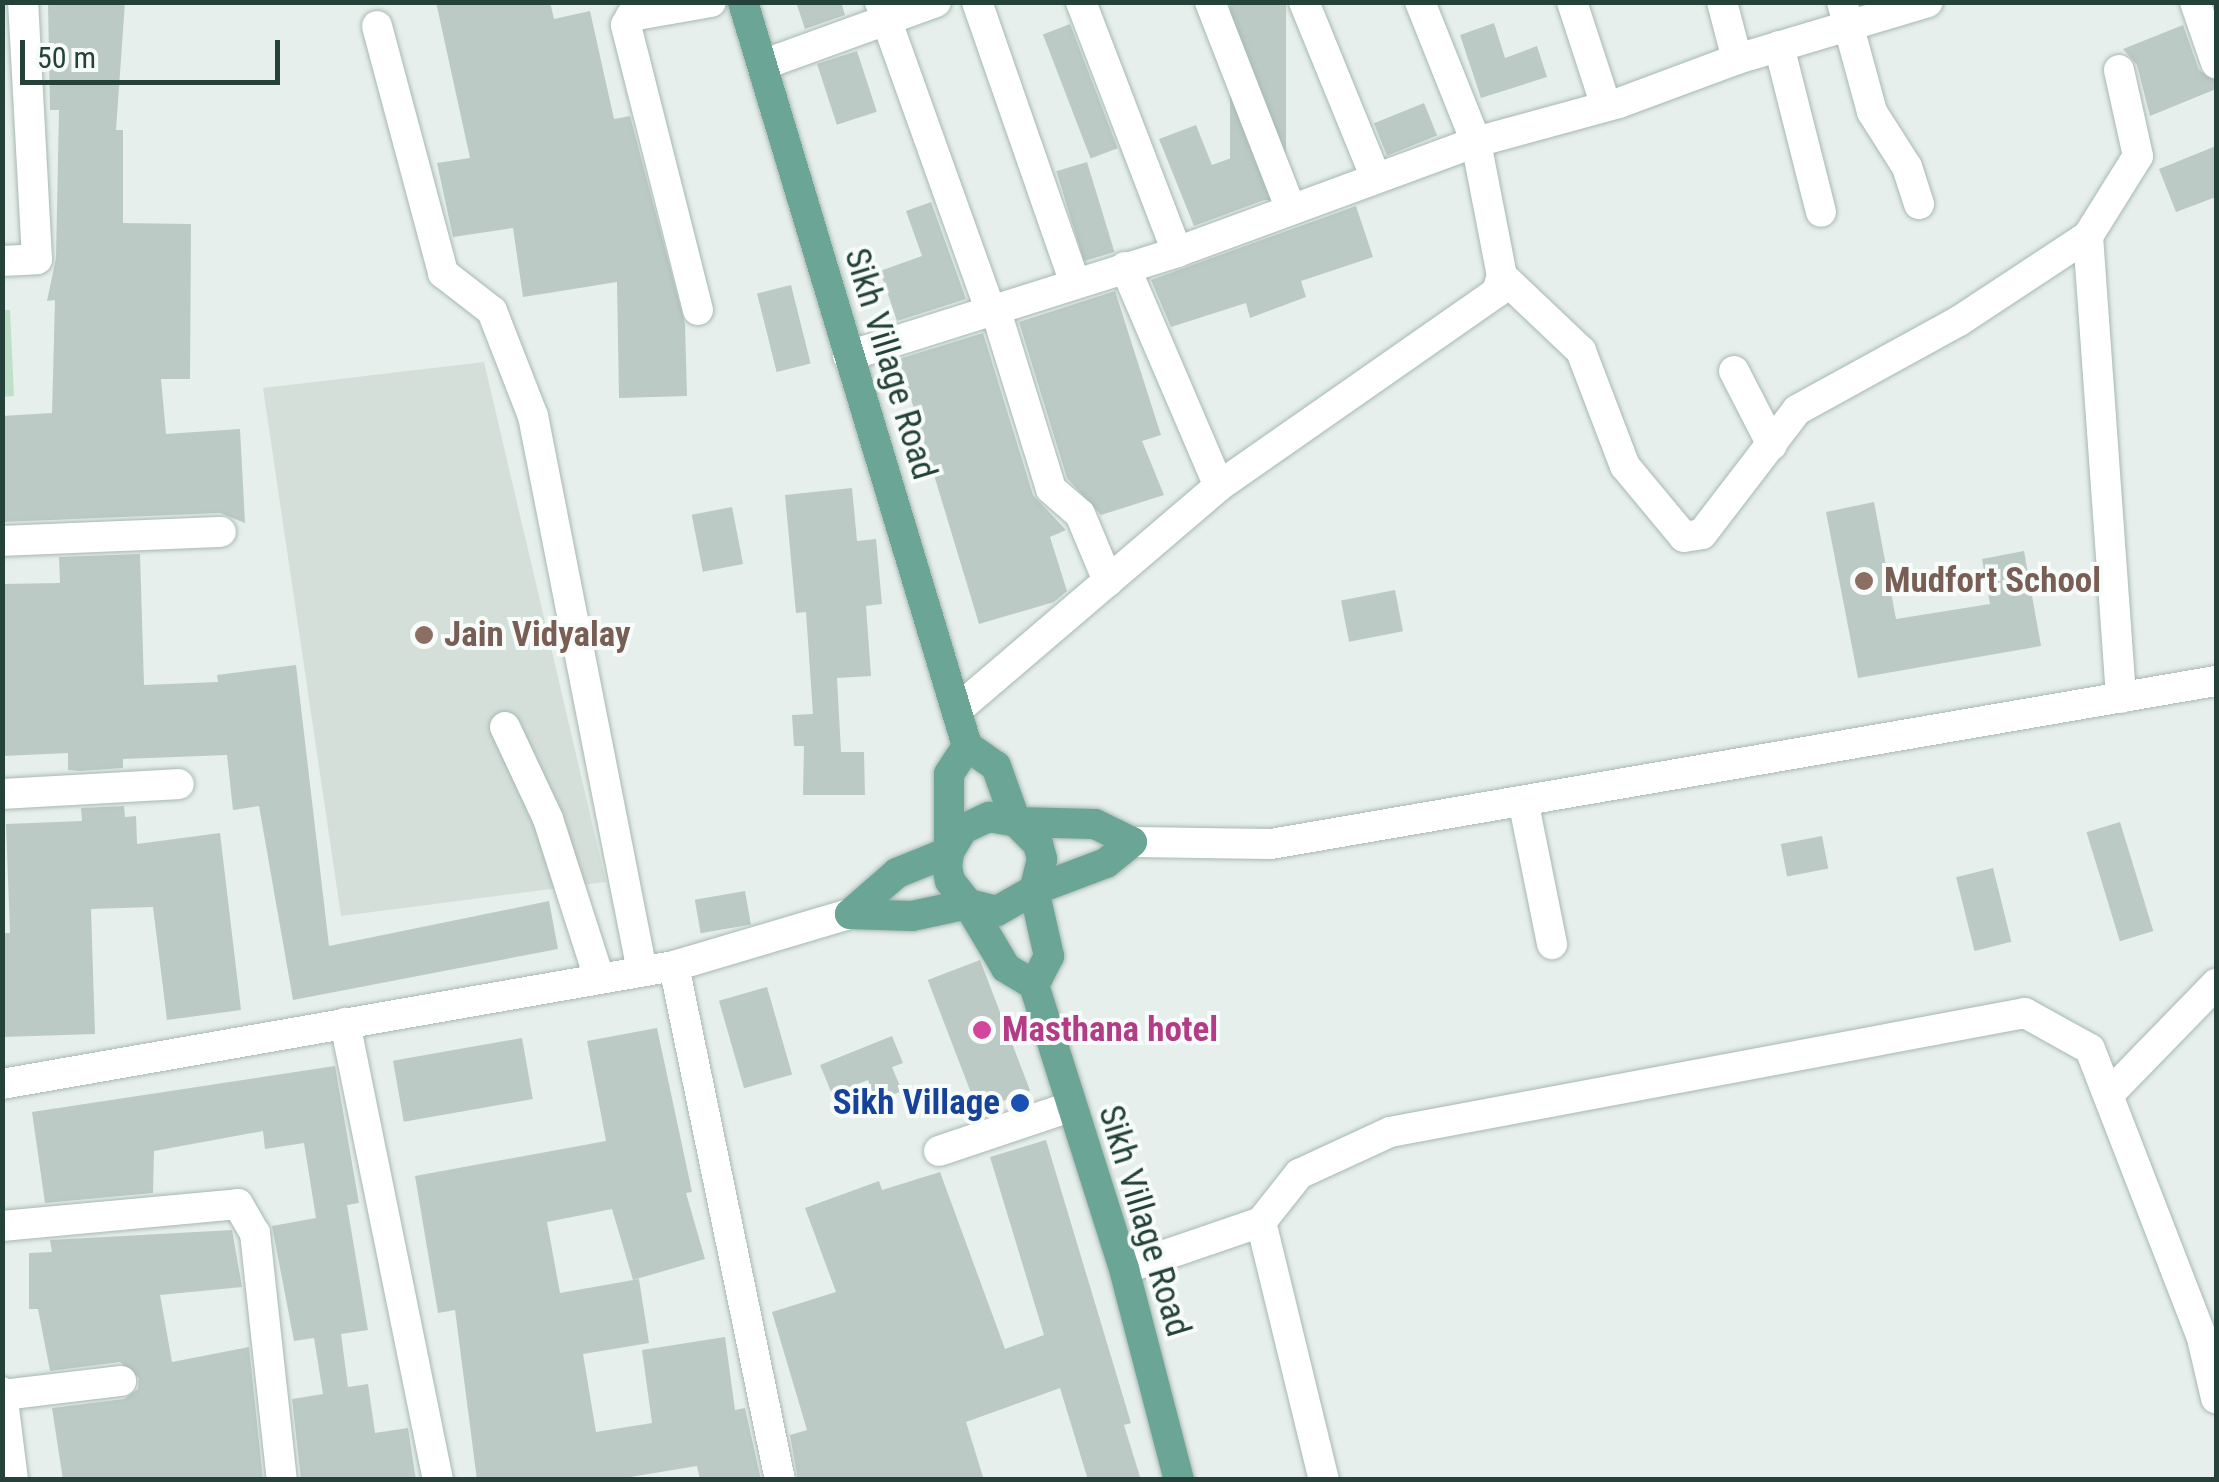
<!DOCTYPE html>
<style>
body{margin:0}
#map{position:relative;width:2219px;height:1482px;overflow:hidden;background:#e6efeb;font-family:"Roboto Condensed",sans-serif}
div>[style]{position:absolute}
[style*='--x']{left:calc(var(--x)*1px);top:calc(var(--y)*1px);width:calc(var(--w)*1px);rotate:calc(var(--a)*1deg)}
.built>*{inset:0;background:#d4dfda}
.green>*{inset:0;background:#bfe0c8}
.building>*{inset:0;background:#bbcac4;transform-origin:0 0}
.roads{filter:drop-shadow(0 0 2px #a8b8b2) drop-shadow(0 0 2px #a8b8b2)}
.minor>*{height:30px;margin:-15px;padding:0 15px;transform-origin:15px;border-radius:15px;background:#fff}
.major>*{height:30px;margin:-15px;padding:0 15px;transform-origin:15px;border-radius:15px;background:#6aa596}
.dots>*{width:28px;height:28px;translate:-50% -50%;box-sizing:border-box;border:5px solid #f7fbf9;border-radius:50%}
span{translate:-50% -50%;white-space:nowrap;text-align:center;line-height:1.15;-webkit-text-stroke:8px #f7fbf9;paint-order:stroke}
.street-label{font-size:35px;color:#24423a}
.education-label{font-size:35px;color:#785e54;font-weight:700}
.left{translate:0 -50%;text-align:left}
.hotel-label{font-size:35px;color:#b23c85;font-weight:700}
.transit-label{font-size:35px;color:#164399;font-weight:700}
.right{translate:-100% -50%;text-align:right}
.frame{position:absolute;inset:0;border:5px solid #24423a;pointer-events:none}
.scale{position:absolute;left:20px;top:40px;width:260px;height:45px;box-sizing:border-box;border:5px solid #24423a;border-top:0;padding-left:12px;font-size:30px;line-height:35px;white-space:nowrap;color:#24423a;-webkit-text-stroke:8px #f7fbf9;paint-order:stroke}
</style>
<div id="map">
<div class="built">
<i style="clip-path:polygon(484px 362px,606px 882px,341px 916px,263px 388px)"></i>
</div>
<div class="green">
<i style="clip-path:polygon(3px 310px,10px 310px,14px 396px,3px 397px)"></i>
</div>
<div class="building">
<i style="clip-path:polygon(48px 2px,125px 2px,116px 130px,123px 130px,123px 223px,191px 224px,190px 379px,161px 379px,166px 434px,240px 429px,245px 523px,220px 513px,2px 522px,2px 416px,52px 413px,55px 300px,47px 301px,56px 258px,59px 110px,50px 110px)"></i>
<i style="clip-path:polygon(436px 2px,550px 2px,554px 19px,590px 11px,614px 119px,630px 116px,685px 324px,687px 396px,619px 398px,617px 282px,523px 297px,513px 228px,453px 237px,437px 163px,470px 158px)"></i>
<i style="clip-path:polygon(796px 2px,841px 2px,845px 15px,805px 29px)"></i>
<i style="left:1230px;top:2px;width:56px;height:198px"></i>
<i style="clip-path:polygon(1494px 23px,1505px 58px,1537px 46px,1547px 77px,1481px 98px,1460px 35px)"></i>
<i style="left:1070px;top:24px;width:133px;height:29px;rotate:69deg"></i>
<i style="clip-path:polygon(2183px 25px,2199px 70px,2216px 81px,2216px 89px,2150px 116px,2137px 65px,2123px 49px)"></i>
<i style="left:857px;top:51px;width:64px;height:42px;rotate:72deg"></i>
<i style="left:1424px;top:103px;width:35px;height:54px;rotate:68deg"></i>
<i style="clip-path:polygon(1196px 125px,1212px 165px,1248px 152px,1267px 199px,1194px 226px,1159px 139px)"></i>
<i style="clip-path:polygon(2216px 146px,2216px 197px,2176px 212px,2159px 169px)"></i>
<i style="left:1087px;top:162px;width:94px;height:32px;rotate:73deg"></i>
<i style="clip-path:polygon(931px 202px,966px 299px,897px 321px,880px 271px,922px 256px,906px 211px)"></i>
<i style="clip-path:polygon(1356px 206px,1373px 257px,1301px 281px,1306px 297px,1250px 318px,1246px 303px,1171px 327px,1151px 280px)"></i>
<i style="left:791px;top:285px;width:81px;height:35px;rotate:76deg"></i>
<i style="clip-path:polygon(1115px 291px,1161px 435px,1142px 441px,1164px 495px,1101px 515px,1067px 478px,1019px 322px)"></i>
<i style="clip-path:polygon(983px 333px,1033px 495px,1066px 530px,1050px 537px,1067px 591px,1054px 602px,979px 624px,899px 359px)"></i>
<i style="clip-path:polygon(852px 488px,857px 541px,876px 539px,882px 604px,866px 606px,871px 676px,837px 678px,841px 752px,864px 752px,865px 795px,803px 795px,804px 746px,794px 746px,792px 715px,813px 714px,806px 612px,796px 613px,785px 495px)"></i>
<i style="clip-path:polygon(1874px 502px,1896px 619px,1990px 604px,1982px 559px,2024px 551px,2041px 646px,1858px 678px,1826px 512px)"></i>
<i style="left:732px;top:507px;width:58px;height:41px;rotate:79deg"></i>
<i style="clip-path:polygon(140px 554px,144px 685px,218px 682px,217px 675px,296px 665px,329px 946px,549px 901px,558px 949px,293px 1000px,259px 806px,233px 810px,227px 755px,123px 759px,123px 768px,80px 771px,68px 770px,68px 753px,3px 756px,2px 584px,60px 583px,59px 557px)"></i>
<i style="left:1395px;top:590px;width:42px;height:55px;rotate:79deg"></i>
<i style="clip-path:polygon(124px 806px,125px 817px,136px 816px,137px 844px,220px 833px,241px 1010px,167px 1020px,153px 907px,91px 909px,95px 1034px,2px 1037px,2px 933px,10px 933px,6px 824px,82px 821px,81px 808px)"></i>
<i style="left:2120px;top:822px;width:114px;height:35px;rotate:73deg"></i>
<i style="left:1822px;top:836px;width:33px;height:42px;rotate:79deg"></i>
<i style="left:1993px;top:868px;width:76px;height:38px;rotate:76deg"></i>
<i style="left:745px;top:891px;width:34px;height:51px;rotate:80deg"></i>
<i style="left:980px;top:960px;width:140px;height:56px;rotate:69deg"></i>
<i style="left:767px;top:987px;width:91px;height:50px;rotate:74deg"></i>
<i style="clip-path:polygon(657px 1028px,692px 1192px,686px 1193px,705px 1259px,633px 1280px,612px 1209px,547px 1222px,560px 1293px,639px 1279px,649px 1343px,583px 1354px,596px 1432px,652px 1423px,642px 1350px,725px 1337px,735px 1410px,745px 1408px,761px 1480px,700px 1480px,697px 1466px,612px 1480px,477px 1480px,455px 1310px,438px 1313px,415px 1176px,606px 1141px,587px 1041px)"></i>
<i style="clip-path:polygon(892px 1036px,903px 1063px,892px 1067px,902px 1091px,876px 1101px,868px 1080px,832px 1094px,820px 1065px)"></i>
<i style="left:522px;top:1038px;width:62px;height:131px;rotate:80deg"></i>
<i style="clip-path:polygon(335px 1066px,359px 1203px,347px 1205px,368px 1330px,341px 1334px,348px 1387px,368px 1384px,375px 1433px,408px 1428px,416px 1480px,301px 1480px,292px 1399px,323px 1394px,314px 1338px,294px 1341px,272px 1226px,316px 1218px,304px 1143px,265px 1149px,263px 1131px,154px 1151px,153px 1193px,45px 1203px,32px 1112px)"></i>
<i style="clip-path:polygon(1046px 1140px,1131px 1423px,1124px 1425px,1141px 1480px,1088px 1480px,1060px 1388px,966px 1422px,984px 1480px,798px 1480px,790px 1435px,807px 1430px,772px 1312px,836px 1292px,805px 1208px,879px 1181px,882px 1190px,940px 1172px,1005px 1349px,1044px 1335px,990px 1157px)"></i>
<i style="clip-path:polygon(232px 1230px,242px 1287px,160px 1295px,172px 1362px,249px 1347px,263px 1480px,63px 1480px,52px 1408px,124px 1399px,138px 1389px,139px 1378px,120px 1362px,50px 1371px,38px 1309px,29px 1309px,29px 1253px,52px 1252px,50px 1240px)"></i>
</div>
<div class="roads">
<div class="minor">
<i style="--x:880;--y:2;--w:327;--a:70.3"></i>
<i style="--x:977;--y:2;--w:294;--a:70.8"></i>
<i style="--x:1081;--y:2;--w:268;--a:69"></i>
<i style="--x:1210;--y:2;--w:223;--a:68.7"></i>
<i style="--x:1304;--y:2;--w:190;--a:67.8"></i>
<i style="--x:1572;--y:2;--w:106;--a:71.9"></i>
<i style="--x:1722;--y:2;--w:59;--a:75.3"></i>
<i style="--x:1842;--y:2;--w:114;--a:74.7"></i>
<i style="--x:1872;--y:112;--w:65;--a:57.5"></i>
<i style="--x:1907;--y:167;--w:39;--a:72"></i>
<i style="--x:2195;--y:2;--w:65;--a:71"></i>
<i style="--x:377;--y:26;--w:256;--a:75"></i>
<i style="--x:443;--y:273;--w:62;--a:37.8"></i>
<i style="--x:492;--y:311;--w:113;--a:68.7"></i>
<i style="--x:533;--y:416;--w:566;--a:78.89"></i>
<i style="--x:1779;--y:46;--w:171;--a:75.8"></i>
<i style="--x:762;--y:65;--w:185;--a:-19.9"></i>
<i style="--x:2088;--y:236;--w:463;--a:85.9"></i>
<i style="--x:2;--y:261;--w:35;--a:-3"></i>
<i style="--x:37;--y:259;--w:257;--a:-93.1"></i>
<i style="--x:1125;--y:267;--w:238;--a:66.8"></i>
<i style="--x:1502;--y:276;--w:109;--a:43.5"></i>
<i style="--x:1581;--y:351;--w:123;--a:69.1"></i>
<i style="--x:1625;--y:466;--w:92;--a:50.3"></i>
<i style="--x:1684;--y:537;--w:18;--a:-9"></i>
<i style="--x:1702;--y:534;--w:156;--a:-52.5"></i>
<i style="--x:1797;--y:410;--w:185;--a:-28.8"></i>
<i style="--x:1959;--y:321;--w:154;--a:-33.4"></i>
<i style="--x:2088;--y:236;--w:94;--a:-58"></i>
<i style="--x:2138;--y:156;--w:88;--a:-102.5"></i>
<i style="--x:995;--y:308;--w:189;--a:72.8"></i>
<i style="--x:1051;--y:489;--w:38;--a:41"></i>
<i style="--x:1080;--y:514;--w:73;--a:67.3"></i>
<i style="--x:698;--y:310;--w:294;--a:-104.2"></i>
<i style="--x:626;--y:25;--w:10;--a:-61"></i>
<i style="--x:631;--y:16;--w:81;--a:-9.9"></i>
<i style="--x:848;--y:356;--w:345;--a:-17.5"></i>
<i style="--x:1177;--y:252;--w:319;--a:-20.2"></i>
<i style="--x:1476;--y:142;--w:148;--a:-15.3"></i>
<i style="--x:1619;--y:103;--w:126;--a:-20.4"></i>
<i style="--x:1737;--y:59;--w:199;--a:-16.6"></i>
<i style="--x:1734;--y:371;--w:83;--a:62.8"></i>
<i style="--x:2;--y:541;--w:219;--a:-2.4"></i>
<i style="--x:958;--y:709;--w:343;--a:-40.5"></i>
<i style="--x:1219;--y:486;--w:339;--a:-34.9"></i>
<i style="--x:1497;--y:292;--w:17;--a:-73"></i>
<i style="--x:1502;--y:276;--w:136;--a:-101"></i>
<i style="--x:1476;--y:142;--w:151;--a:-111.8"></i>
<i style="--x:505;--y:727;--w:102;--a:64.9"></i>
<i style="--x:548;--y:819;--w:167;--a:72.2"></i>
<i style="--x:2;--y:794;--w:177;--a:-3.2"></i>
<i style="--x:1524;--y:805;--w:142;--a:78.6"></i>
<i style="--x:1132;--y:842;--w:139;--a:0.8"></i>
<i style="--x:1271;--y:844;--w:959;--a:-9.79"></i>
<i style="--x:674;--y:966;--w:525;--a:78.35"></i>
<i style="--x:345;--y:1023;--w:466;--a:78.5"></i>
<i style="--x:2;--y:1084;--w:682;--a:-9.96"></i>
<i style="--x:674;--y:966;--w:184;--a:-16.5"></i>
<i style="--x:2111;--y:1092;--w:151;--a:-45.8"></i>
<i style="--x:939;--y:1151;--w:138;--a:-18.6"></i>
<i style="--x:1261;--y:1222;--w:61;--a:-51.6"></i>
<i style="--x:1299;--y:1174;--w:100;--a:-24.8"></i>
<i style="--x:1390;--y:1132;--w:646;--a:-10.61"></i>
<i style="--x:2025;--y:1013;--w:74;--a:29"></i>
<i style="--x:2090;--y:1049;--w:310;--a:68.8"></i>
<i style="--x:2202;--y:1338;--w:62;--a:76.9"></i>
<i style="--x:2;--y:1226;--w:237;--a:-5.3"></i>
<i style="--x:238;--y:1204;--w:34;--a:60"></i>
<i style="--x:255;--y:1233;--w:248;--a:83.8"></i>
<i style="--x:1124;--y:1269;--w:145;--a:-18.9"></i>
<i style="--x:1261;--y:1222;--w:266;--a:76.3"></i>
<i style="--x:2;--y:1392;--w:89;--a:82.9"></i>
<i style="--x:3;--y:1395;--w:119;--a:-6.8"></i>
</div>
<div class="major">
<i style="--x:743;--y:2;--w:777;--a:73.24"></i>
<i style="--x:967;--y:746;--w:35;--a:35"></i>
<i style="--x:996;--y:766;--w:59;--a:70.3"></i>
<i style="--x:1016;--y:822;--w:79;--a:1.5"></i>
<i style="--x:1095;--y:824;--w:41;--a:25.9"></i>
<i style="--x:1132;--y:842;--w:33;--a:141"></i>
<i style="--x:1106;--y:863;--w:77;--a:159.4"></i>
<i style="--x:1034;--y:890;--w:68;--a:77.2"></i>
<i style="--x:1049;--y:956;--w:33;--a:117"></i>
<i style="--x:850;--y:914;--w:62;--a:-41.1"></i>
<i style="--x:897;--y:873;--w:56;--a:-22"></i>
<i style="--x:949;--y:852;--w:27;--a:-59"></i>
<i style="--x:963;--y:829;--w:29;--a:-25"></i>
<i style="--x:989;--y:817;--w:27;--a:10"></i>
<i style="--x:1016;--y:822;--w:31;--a:45"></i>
<i style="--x:1038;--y:844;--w:16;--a:75"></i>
<i style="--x:1042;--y:859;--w:32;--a:104"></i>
<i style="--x:1034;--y:890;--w:43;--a:150.4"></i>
<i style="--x:997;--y:911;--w:30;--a:-166"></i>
<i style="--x:968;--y:904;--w:29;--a:-128"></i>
<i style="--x:950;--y:881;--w:14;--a:-102"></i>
<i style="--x:947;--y:867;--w:15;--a:-82"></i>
<i style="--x:949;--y:852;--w:78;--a:-90"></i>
<i style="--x:949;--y:774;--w:33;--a:-57"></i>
<i style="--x:850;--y:914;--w:62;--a:1.8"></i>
<i style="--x:912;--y:916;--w:57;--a:-12.1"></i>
<i style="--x:968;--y:904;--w:74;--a:59.3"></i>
<i style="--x:1006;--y:968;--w:33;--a:31"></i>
<i style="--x:1034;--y:985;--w:298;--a:72.4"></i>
<i style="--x:1124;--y:1269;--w:218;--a:75.4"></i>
</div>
</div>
<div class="dots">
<i style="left:1864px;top:581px;background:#8d6e63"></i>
<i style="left:424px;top:635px;background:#8d6e63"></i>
<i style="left:982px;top:1030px;background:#d1479c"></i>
<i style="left:1020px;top:1103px;background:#1a4fb4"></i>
</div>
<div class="street-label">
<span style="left:890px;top:364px;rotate:73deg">Sikh Village Road</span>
<span style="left:1144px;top:1221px;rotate:73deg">Sikh Village Road</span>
</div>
<div class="education-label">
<span class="left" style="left:1884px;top:581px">Mudfort School</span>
<span class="left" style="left:444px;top:635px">Jain Vidyalay</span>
</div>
<div class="hotel-label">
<span class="left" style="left:1002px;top:1030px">Masthana hotel</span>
</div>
<div class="transit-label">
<span class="right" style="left:1000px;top:1103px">Sikh Village</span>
</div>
<div class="frame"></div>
<div class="scale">50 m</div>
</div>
